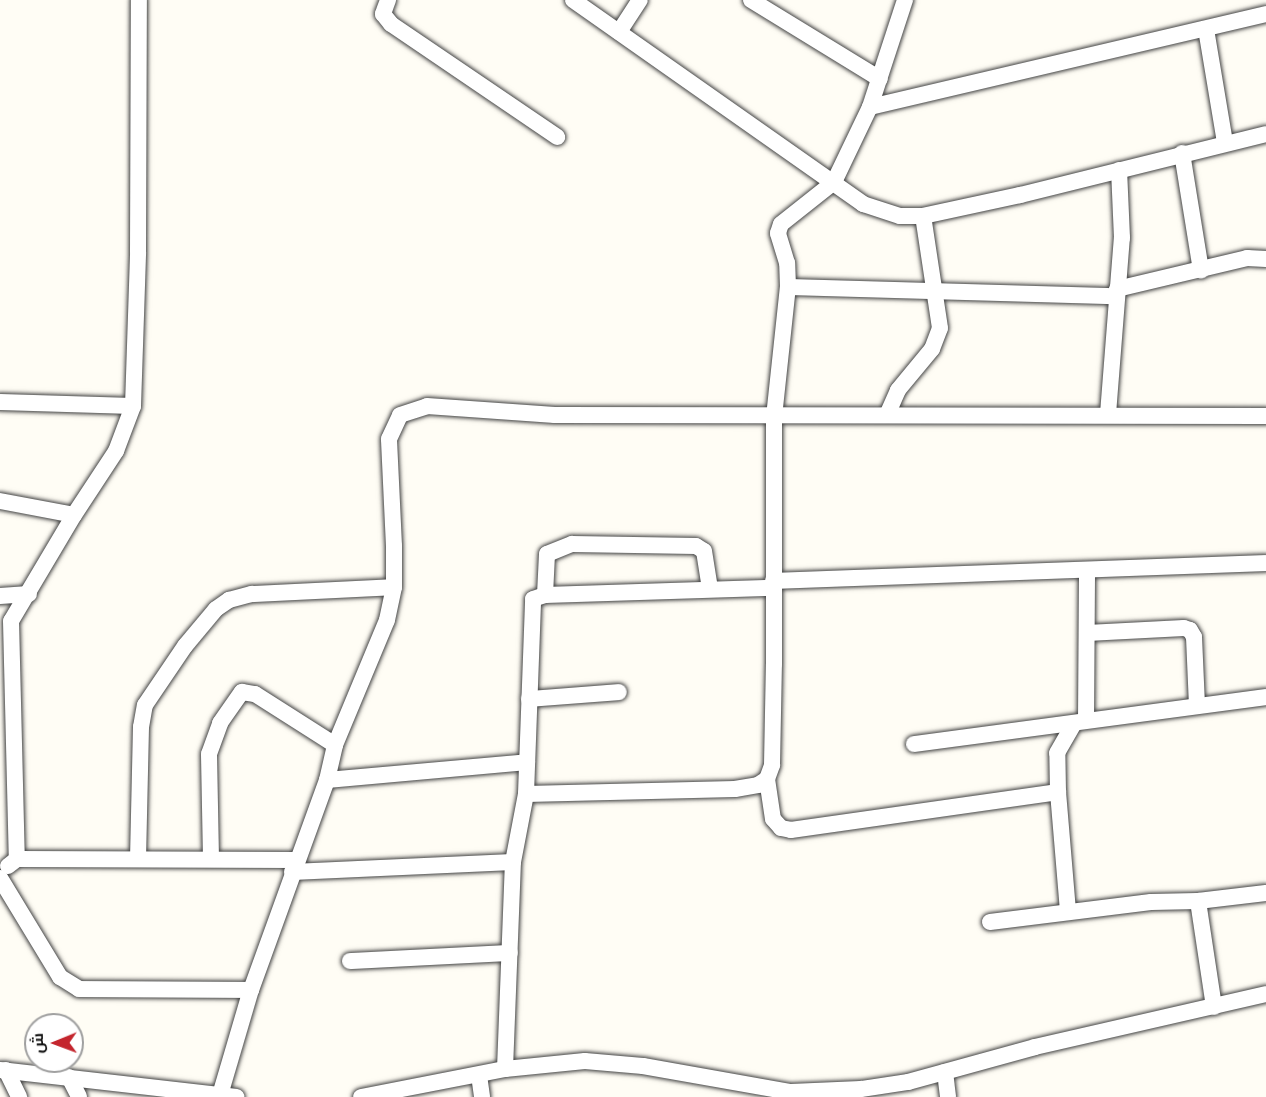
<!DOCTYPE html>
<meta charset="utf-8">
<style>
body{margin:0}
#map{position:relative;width:1266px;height:1097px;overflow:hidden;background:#fffdf5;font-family:"Times New Roman",Cairo,serif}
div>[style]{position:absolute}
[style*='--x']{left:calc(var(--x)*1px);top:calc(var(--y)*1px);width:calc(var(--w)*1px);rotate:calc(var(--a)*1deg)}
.roads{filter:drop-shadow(0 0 2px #444) drop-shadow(0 0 2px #444)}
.minor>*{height:16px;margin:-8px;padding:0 8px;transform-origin:8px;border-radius:8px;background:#fff}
span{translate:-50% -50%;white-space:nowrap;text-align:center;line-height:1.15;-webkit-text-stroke:6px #fff;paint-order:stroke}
.north{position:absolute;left:24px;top:1013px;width:60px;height:60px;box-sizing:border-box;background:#fff;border:2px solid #a0a0a0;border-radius:50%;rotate:269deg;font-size:16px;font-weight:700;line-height:24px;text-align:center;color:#111}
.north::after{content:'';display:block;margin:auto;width:21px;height:27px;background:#c4262e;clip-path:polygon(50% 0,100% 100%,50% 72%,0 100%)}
</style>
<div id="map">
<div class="roads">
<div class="minor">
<i style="--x:388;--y:0;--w:15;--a:110"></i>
<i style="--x:383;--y:14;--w:13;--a:51"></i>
<i style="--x:391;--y:24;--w:201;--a:34.2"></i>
<i style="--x:573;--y:0;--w:355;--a:35.1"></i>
<i style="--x:863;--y:204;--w:39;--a:18"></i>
<i style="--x:900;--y:216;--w:23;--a:0"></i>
<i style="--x:923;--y:216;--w:99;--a:-12.2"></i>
<i style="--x:1020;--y:195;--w:253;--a:-13.9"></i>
<i style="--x:751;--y:0;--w:151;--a:31.5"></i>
<i style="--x:1206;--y:29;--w:115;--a:80.5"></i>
<i style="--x:619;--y:32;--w:38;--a:-57"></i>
<i style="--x:870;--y:107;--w:407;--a:-13.2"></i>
<i style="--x:1182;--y:153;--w:119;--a:80.8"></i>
<i style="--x:788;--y:287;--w:328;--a:1.6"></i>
<i style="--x:1117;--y:289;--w:134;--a:-13.4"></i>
<i style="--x:1247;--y:258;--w:19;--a:3"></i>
<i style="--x:0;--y:402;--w:133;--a:1.7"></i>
<i style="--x:1108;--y:414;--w:177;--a:-85.5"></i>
<i style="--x:1122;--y:238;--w:68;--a:-92.5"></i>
<i style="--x:887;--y:415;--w:27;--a:-66"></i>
<i style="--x:898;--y:390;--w:53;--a:-50.3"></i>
<i style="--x:932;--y:349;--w:22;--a:-69"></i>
<i style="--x:940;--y:328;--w:113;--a:-98.6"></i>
<i style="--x:0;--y:501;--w:75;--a:10.7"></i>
<i style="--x:74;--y:515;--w:123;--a:120.7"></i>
<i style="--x:11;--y:621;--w:238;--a:88.6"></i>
<i style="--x:74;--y:515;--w:77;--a:-56.7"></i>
<i style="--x:116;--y:451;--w:48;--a:-69.3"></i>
<i style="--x:133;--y:406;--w:154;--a:-88.1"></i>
<i style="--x:138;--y:252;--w:252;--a:-89.8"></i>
<i style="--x:773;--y:581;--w:493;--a:-2.1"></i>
<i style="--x:545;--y:595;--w:41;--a:-87.2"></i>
<i style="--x:547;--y:554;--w:27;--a:-22"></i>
<i style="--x:572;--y:544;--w:124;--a:0.9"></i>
<i style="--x:696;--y:546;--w:9;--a:32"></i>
<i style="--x:704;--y:551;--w:36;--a:81"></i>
<i style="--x:0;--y:596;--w:29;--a:-4"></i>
<i style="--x:1087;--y:633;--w:97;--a:-3"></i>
<i style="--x:1184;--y:628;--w:6;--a:18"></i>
<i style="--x:1190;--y:630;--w:8;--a:60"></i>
<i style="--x:1194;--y:637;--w:69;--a:87.5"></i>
<i style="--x:529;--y:699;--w:90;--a:-4.4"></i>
<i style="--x:1086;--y:720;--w:149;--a:-89.6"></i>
<i style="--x:914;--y:744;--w:355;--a:-7.6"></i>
<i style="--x:767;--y:779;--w:40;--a:81.5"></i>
<i style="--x:773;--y:819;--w:12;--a:48"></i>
<i style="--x:781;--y:828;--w:10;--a:11"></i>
<i style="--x:791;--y:830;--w:270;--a:-8.1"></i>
<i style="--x:1058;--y:792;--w:39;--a:-91"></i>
<i style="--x:1057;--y:753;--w:34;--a:-60"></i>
<i style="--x:327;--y:780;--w:201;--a:-5.1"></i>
<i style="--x:1058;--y:792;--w:119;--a:85.2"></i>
<i style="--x:526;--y:794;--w:209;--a:-1.4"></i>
<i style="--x:735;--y:789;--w:23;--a:-10"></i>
<i style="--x:758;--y:785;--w:11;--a:-34"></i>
<i style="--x:767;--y:779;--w:15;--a:-70"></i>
<i style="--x:772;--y:765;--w:101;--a:-88.9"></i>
<i style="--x:774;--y:664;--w:247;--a:-90"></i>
<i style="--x:774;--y:417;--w:131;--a:-83.9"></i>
<i style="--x:788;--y:287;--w:24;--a:-92"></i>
<i style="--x:787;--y:263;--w:31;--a:-107"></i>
<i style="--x:778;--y:233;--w:9;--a:-72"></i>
<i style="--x:781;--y:224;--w:68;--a:-38.4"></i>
<i style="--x:834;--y:182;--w:83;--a:-64.4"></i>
<i style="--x:870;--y:107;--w:113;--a:-71.9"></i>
<i style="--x:138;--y:859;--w:132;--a:-88.7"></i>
<i style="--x:141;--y:727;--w:22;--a:-80"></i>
<i style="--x:145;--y:705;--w:71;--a:-55.9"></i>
<i style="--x:185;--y:646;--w:48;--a:-50"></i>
<i style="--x:216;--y:609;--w:16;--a:-35"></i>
<i style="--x:229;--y:600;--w:24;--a:-15"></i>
<i style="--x:252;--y:594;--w:142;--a:-2.8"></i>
<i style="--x:211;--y:859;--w:105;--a:-91.1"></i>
<i style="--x:209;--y:754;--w:33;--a:-70"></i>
<i style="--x:220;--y:723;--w:38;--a:-55"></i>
<i style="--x:242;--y:692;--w:13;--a:9"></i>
<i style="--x:255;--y:694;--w:95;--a:32.5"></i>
<i style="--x:8;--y:866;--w:11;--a:-38"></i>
<i style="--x:17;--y:859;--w:279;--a:0.2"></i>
<i style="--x:292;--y:872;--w:221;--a:-2.6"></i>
<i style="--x:0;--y:878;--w:116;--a:58.8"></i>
<i style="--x:60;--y:977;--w:22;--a:32"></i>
<i style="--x:79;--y:989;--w:172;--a:0.3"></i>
<i style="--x:1198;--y:901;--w:68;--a:-6.7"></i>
<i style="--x:990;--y:922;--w:162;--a:-7.1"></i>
<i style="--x:1151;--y:902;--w:47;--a:-1.2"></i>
<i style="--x:1198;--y:901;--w:107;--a:81.4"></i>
<i style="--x:350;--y:961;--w:160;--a:-2.9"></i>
<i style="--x:505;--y:1069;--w:207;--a:-87.8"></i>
<i style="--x:513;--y:862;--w:69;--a:-79.2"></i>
<i style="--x:526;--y:794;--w:195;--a:-87.9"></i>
<i style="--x:533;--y:599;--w:13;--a:-18"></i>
<i style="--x:545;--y:595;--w:228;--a:-1.8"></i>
<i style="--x:0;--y:1070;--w:238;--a:6.5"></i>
<i style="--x:6;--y:1070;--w:30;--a:64"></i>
<i style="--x:945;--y:1072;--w:25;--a:83"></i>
<i style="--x:479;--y:1075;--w:22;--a:82"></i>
<i style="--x:69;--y:1077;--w:22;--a:63"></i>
<i style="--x:220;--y:1095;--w:109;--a:-73.6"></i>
<i style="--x:251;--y:990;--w:223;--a:-70.1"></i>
<i style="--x:327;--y:780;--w:36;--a:-77"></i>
<i style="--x:335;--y:745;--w:135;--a:-67.4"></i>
<i style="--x:387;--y:620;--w:34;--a:-78"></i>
<i style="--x:394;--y:587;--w:41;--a:-90"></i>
<i style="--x:394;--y:546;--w:107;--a:-92.7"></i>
<i style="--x:389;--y:439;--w:26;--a:-65"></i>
<i style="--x:400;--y:415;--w:28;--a:-18"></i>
<i style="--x:427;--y:406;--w:128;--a:4"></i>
<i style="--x:555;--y:415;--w:711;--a:0.08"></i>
<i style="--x:361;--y:1097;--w:147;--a:-11"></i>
<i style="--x:505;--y:1069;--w:80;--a:-5.7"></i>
<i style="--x:585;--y:1061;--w:58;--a:4.9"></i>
<i style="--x:643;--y:1066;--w:150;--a:10"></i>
<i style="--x:791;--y:1092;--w:70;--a:-2.5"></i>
<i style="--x:861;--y:1089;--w:48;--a:-8.5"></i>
<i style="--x:908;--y:1082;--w:132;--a:-15.4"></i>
<i style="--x:1035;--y:1047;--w:237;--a:-12.9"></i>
</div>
</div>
<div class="north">ش</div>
</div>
